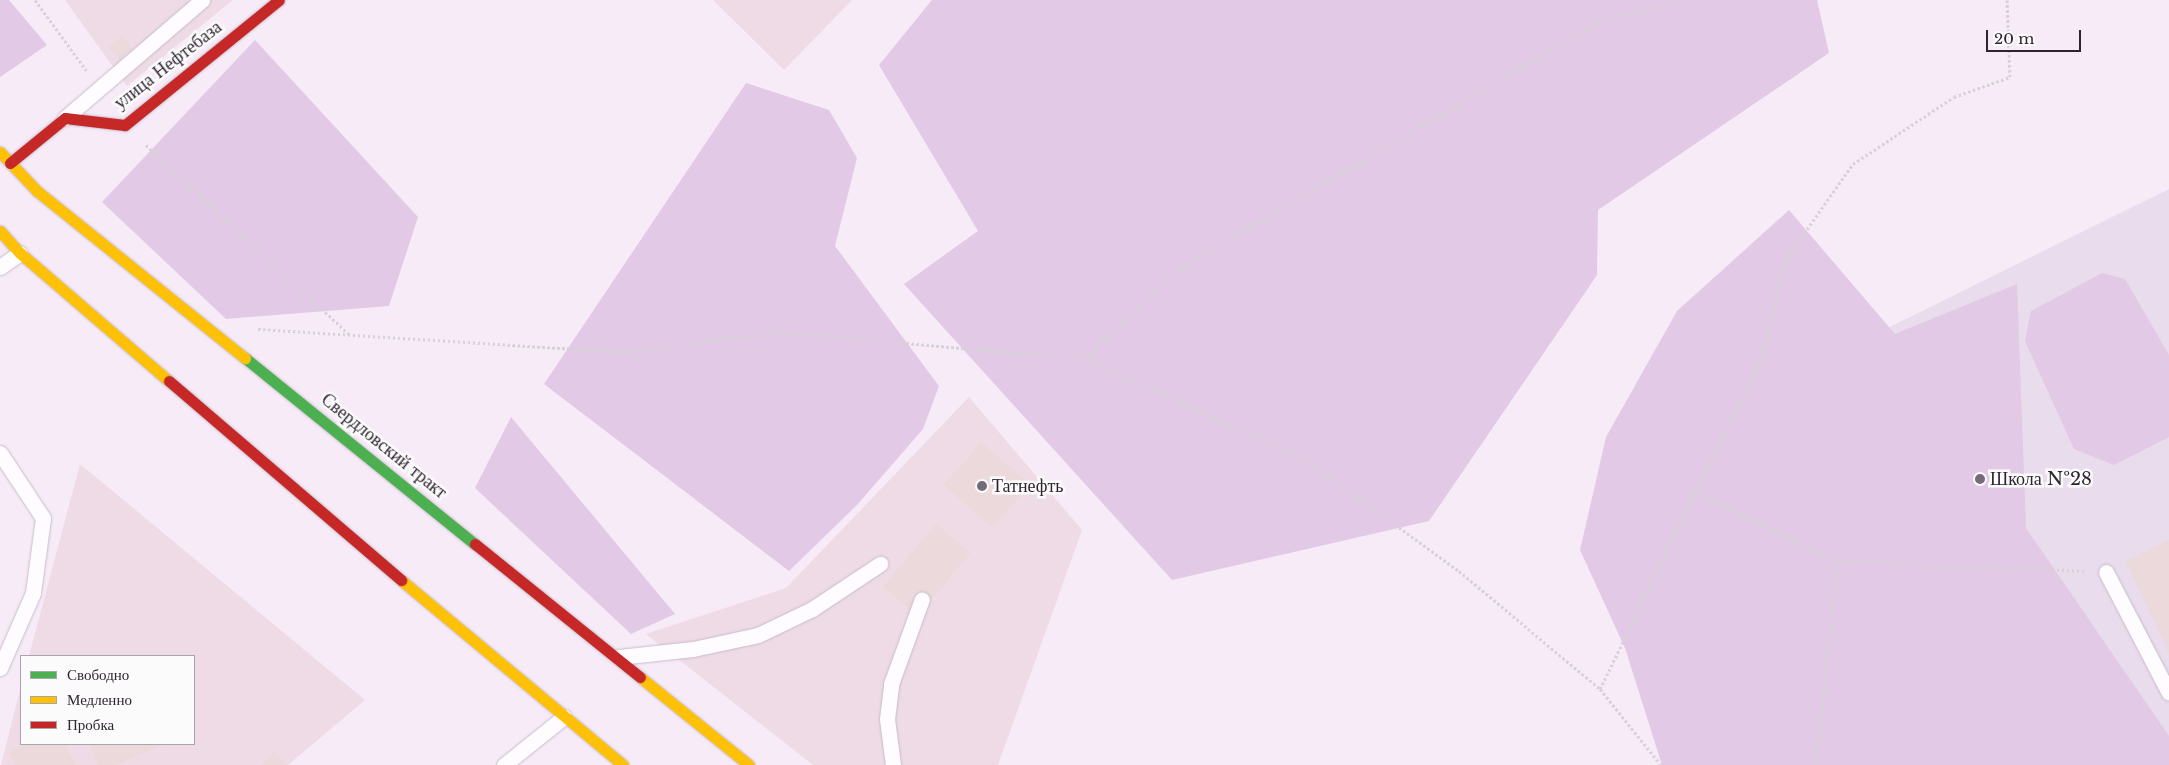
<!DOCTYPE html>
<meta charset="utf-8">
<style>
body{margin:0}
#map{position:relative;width:2169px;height:765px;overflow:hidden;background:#f7ebf8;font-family:"Libre Baskerville",serif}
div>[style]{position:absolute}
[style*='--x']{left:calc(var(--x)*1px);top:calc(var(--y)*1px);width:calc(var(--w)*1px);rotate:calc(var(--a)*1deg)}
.commercial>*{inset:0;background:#eedbe6}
.education>*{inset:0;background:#e9dcec}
.green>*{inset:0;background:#e2c9e5}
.building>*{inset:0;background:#ebd9db;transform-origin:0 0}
.path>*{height:3px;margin-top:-1.5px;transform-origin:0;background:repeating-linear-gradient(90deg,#d6d2d6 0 2.5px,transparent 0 5px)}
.roads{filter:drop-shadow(0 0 1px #c7bdc9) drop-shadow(0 0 1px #c7bdc9)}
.lane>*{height:15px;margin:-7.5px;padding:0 7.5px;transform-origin:7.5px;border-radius:7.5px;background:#fefcfe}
.fast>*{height:11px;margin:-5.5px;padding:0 5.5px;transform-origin:5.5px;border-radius:5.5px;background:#4caf50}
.slow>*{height:11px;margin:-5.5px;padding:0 5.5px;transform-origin:5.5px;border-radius:5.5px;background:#ffc107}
.jam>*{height:11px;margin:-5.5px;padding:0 5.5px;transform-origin:5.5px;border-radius:5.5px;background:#c62828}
.dots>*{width:14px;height:14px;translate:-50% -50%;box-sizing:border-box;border:2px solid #fbfbfb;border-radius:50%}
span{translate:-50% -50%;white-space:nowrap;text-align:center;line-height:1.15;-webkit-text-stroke:5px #fbfbfb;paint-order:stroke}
.street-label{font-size:18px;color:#2f2531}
.poi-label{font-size:18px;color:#2f2531}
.left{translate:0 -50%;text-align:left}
.legend{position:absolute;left:20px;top:655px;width:175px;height:90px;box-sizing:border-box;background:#fbfbfb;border:1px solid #a9a5aa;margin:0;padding:6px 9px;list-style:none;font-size:15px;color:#2f2531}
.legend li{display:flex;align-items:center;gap:10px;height:25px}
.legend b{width:25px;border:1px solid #a9a5aa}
.scale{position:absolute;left:1986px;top:30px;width:95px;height:22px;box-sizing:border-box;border:2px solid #2f2531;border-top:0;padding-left:6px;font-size:15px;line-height:18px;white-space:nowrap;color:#2f2531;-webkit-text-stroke:4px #fbfbfb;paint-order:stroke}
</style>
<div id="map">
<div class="commercial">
<i style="clip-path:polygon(65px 0,233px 0,127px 86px)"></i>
<i style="clip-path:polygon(713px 0,852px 0,784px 70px)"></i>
<i style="clip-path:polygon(969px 397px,1082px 530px,998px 765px,813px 765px,646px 634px,786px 588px)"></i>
<i style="clip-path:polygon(80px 464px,365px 700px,288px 765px,1px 765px,21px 686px,21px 744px,194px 744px,194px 656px,29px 656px)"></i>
</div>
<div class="education">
<i style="clip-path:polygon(2169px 189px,2169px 765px,1746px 398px)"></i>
</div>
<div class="green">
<i style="clip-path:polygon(0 0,9px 0,47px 45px,0 77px)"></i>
<i style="clip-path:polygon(932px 0,1817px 0,1829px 53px,1598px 210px,1597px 275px,1429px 521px,1172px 580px,904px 284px,978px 231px,879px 65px)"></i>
<i style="clip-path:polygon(255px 40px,418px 217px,389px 306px,226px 319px,102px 202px)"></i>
<i style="clip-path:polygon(746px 83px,829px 110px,857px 158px,835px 246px,939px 386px,923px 429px,857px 505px,789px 571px,544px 384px)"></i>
<i style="clip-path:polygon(1789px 210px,1895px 334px,2017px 284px,2026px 528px,2169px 736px,2169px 765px,1662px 765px,1625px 648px,1580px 550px,1606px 437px,1677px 311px)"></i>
<i style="clip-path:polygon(2102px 273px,2125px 279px,2169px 355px,2169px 437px,2114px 465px,2074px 449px,2025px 341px,2031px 311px)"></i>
<i style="clip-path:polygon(511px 417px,675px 614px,631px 634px,475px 488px)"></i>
</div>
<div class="building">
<i style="left:122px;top:36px;width:16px;height:17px;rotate:50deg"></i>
<i style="left:981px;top:442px;width:65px;height:57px;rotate:41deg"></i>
<i style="left:936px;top:524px;width:45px;height:82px;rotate:40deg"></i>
<i style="clip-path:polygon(2169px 540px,2169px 652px,2125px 561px)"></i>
<i style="clip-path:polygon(26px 744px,65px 744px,75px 765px,15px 765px,9px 752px)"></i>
<i style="clip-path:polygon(89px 744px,165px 744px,115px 765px,98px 765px)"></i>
<i style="clip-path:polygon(273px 752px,288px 765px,262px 765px)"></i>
</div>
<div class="path">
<i style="--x:35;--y:0;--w:87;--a:53.9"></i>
<i style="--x:146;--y:145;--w:279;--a:43"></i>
<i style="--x:258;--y:329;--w:368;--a:3.6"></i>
<i style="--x:625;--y:352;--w:158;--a:-7.3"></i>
<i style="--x:782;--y:332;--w:303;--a:5.1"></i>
<i style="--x:1084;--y:359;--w:239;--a:24.2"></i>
<i style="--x:1302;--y:457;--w:194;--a:36"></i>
<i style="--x:1459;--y:571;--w:184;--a:39.9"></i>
<i style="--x:1600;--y:689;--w:97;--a:51.2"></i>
<i style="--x:1084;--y:359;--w:137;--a:-42.9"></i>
<i style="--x:1184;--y:266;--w:485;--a:-30.5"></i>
<i style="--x:1602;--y:20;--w:80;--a:-14.6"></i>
<i style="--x:1837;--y:561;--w:247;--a:2.3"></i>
<i style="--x:1600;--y:689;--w:219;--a:-64"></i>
<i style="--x:1816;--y:765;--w:205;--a:-84.1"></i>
<i style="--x:1837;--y:561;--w:157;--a:-153.9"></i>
<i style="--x:1696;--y:492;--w:148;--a:-63.6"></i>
<i style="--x:1762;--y:359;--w:99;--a:-77.2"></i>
<i style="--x:1784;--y:262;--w:120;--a:-54.9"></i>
<i style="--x:1853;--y:164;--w:121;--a:-33.6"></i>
<i style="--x:1954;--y:97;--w:59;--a:-19.7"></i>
<i style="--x:2010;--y:77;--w:77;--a:-92.2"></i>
</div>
<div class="roads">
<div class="lane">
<i style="--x:65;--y:118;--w:181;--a:-40.7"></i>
<i style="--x:0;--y:267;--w:24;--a:-35"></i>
<i style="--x:0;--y:453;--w:78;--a:56.5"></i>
<i style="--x:43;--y:518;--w:76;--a:97.6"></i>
<i style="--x:33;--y:593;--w:82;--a:113.7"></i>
<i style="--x:2106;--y:572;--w:136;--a:62.5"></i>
<i style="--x:619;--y:657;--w:74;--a:-6.2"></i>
<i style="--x:693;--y:649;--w:66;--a:-12.2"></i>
<i style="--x:758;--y:635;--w:60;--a:-25.7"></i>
<i style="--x:812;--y:609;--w:82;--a:-33.5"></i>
<i style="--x:504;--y:765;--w:77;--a:-38.7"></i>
<i style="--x:893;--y:765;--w:46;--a:-97.4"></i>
<i style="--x:887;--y:719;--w:35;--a:-83"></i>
<i style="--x:891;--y:684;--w:90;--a:-70"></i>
</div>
<div class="fast">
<i style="--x:245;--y:358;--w:296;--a:39"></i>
</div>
<div class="slow">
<i style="--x:0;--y:152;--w:54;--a:46.5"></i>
<i style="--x:37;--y:191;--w:267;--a:38.8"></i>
<i style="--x:0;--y:231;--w:30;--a:48"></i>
<i style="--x:20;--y:253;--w:196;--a:40.7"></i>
<i style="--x:401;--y:580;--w:289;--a:39.8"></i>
<i style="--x:640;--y:677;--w:140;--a:38.9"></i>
</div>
<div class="jam">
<i style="--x:10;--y:163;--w:71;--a:-39.3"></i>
<i style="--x:65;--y:118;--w:60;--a:6.7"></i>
<i style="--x:125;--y:125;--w:198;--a:-39.1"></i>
<i style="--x:169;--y:381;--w:306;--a:40.6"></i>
<i style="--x:475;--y:544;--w:212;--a:38.9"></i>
</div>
</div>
<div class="dots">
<i style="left:1980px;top:479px;background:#756a77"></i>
<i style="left:982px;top:486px;background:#756a77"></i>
</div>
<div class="street-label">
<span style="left:168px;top:65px;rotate:-38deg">улица Нефтебаза</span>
<span style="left:384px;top:446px;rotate:39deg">Свердловский тракт</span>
</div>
<div class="poi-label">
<span class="left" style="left:1990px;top:479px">Школа №28</span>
<span class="left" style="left:992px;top:486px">Татнефть</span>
</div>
<ul class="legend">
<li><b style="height:6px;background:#4caf50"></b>Свободно</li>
<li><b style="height:6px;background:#ffc107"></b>Медленно</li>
<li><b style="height:6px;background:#c62828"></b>Пробка</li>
</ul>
<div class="scale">20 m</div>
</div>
